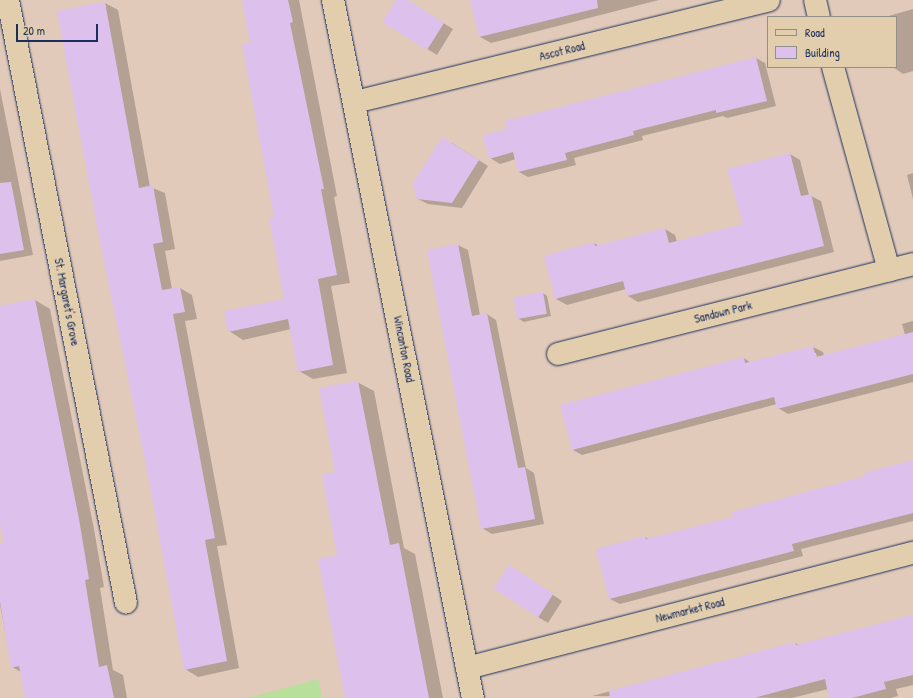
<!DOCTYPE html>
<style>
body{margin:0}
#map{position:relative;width:913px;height:698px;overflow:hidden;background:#e1cab9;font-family:"Patrick Hand",sans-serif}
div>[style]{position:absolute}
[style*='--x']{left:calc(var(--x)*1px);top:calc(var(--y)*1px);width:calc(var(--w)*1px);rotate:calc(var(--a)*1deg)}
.green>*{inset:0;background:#b8df9b}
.shadow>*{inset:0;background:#0003}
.building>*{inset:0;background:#dec0ed;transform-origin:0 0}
.roads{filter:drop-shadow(0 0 1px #1b2f5e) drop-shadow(0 0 1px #1b2f5e)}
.street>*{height:22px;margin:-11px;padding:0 11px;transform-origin:11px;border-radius:11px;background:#e2cdac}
span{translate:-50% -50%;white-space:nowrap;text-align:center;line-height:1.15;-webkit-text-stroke:4px #e2cdac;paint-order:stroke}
.street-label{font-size:12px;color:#1b2f5e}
.legend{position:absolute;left:767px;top:16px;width:130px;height:52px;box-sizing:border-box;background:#e2cdac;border:1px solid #928e8d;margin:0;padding:5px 7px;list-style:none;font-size:12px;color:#1b2f5e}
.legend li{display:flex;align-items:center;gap:8px;height:20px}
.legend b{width:20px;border:1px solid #928e8d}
.scale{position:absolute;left:16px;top:24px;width:82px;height:18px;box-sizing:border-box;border:2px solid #1b2f5e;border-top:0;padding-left:5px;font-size:12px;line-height:14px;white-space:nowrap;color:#1b2f5e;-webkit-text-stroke:3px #e2cdac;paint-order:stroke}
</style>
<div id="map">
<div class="green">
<i style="clip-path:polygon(318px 679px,322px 698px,248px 698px)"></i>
</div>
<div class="shadow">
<i style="clip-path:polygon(243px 0,299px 0,337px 196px,334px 197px,350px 283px,331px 286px,347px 373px,313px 379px,299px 371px,291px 329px,243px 340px,229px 331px,285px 300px,252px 44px)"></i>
<i style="clip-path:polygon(398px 0,406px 0,453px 29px,437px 55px,384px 22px)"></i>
<i style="clip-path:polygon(471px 0,659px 0,491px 43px,480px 37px)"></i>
<i style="clip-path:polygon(105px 3px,118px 10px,150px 187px,165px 193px,175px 249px,165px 251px,172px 289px,180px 288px,192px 295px,197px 319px,185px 321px,227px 545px,217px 546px,239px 668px,198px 677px,185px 669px)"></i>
<i style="clip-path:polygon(913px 9px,913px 71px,903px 74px,893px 67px,896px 67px,896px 17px,885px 17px)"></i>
<i style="clip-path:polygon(756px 58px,765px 63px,776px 106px,727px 118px,723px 116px,642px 136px,643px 140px,574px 158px,576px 165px,528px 177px,519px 172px,516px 159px,500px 164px,490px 158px)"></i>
<i style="clip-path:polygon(0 89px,33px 255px,0 261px)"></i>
<i style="clip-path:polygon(452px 143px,488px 166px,462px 208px,428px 204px,418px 199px)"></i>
<i style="clip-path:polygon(790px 154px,800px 160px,809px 195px,821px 201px,834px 252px,638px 302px,628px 296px,626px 289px,567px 305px,556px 299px,594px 243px,599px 246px,665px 229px,675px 235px,677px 242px,744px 225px)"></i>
<i style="clip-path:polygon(913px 173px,913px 199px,907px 175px)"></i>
<i style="clip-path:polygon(458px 245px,468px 250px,480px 315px,487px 314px,496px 320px,526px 468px,534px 473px,544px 524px,492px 534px,482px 528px)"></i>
<i style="clip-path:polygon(543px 293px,547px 296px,551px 316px,524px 322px,519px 319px)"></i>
<i style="clip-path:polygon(35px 300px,50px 309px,94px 529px,104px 587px,100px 588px,113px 670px,123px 675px,127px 698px,26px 698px,21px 672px,12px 667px,0 605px,0 545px,5px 544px,0 518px,0 307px)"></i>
<i style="clip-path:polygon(evenodd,913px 321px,913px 382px,788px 414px,778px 408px,777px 404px,582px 455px,573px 450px,744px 358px,751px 363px,813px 347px,823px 352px,824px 356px,905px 335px,902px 324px,913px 321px,814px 353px,816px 353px,818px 362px,817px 362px,814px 353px)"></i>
<i style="clip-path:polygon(357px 382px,374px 391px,404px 548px,415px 554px,443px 698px,346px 698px,338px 556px,337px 473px)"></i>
<i style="clip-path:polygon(913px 461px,913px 521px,801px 549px,803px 556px,620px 604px,610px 599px,597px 549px,645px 537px,649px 539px,734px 518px)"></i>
<i style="clip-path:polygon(519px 572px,562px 601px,548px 623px,538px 617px)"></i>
<i style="clip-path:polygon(913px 616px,913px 685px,896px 689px,898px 696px,891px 698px,830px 698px,828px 689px,792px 698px,592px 696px,795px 643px,799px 645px)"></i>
</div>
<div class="building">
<i style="clip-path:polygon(242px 0,288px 0,293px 22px,290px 23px,324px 189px,321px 189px,337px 275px,318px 279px,333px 365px,298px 372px,288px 319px,228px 332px,224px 311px,284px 299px,269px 218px,274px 217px,242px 44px,250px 43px)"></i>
<i style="clip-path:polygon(396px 0,408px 0,444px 23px,427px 50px,382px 22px)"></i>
<i style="clip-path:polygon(470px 0,597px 0,598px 8px,479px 37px)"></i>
<i style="clip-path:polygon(105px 2px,139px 188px,153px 185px,163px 242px,153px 244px,162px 290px,180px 287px,185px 312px,173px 314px,215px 538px,205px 540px,227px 661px,184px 670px,147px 470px,101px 247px,57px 11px)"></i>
<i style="clip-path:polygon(756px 57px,767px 101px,716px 113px,716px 110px,633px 131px,634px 135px,565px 153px,567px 160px,518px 172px,513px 152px,489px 159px,483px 135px,507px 129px,505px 121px)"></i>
<i style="clip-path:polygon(442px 137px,479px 160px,452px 203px,417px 199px,413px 183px)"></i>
<i style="clip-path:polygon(790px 153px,801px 196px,811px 194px,824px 246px,627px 296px,623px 281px,555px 299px,544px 256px,594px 242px,595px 246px,665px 228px,669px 243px,743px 224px,727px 169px)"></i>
<i style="clip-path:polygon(11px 182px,24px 250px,0 254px,0 183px)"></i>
<i style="clip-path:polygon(458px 244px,472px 316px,487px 313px,518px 468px,525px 467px,535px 519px,481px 529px,427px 250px)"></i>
<i style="left:543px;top:292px;width:22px;height:30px;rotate:80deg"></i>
<i style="clip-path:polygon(35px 299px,79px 519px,89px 579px,85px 580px,99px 667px,107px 665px,114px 698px,25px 698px,19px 666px,11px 668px,0 602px,0 544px,4px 543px,0 524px,0 306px)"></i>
<i style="clip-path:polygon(913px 332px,913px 374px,777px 409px,774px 397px,572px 450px,560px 405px,744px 357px,745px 363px,813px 346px,816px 357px)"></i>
<i style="clip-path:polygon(358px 381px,390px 545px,399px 543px,429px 698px,345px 698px,318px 559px,337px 555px,322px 475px,335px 472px,319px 388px)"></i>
<i style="clip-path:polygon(913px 460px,913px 513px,792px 544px,794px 551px,609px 599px,596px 549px,645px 536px,646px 539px,733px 517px,732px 512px,865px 476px,864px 473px)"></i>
<i style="left:509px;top:565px;width:53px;height:28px;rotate:33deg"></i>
<i style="clip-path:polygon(913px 615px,913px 675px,884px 682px,886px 689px,852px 698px,829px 698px,825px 679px,754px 698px,610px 698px,609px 691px,795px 642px,796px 645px)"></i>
</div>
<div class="roads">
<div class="street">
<i style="--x:8;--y:0;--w:614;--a:78.93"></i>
<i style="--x:333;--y:0;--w:712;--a:78.66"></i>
<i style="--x:815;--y:0;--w:17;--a:77"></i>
<i style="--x:833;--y:67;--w:211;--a:74.6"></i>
<i style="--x:355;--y:102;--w:426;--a:-13.8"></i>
<i style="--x:558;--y:354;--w:366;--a:-14.2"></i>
<i style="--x:467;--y:668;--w:461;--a:-14.5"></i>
</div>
</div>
<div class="street-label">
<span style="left:562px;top:51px;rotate:-14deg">Ascot Road</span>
<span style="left:67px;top:302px;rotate:79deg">St. Margaret's Grove</span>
<span style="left:723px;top:312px;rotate:-14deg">Sandown Park</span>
<span style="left:404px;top:349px;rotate:79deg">Wincanton Road</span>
<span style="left:690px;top:610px;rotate:-14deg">Newmarket Road</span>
</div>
<ul class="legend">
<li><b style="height:5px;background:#e2cdac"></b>Road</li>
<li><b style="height:11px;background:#dec0ed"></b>Building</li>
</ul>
<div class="scale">20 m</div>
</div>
